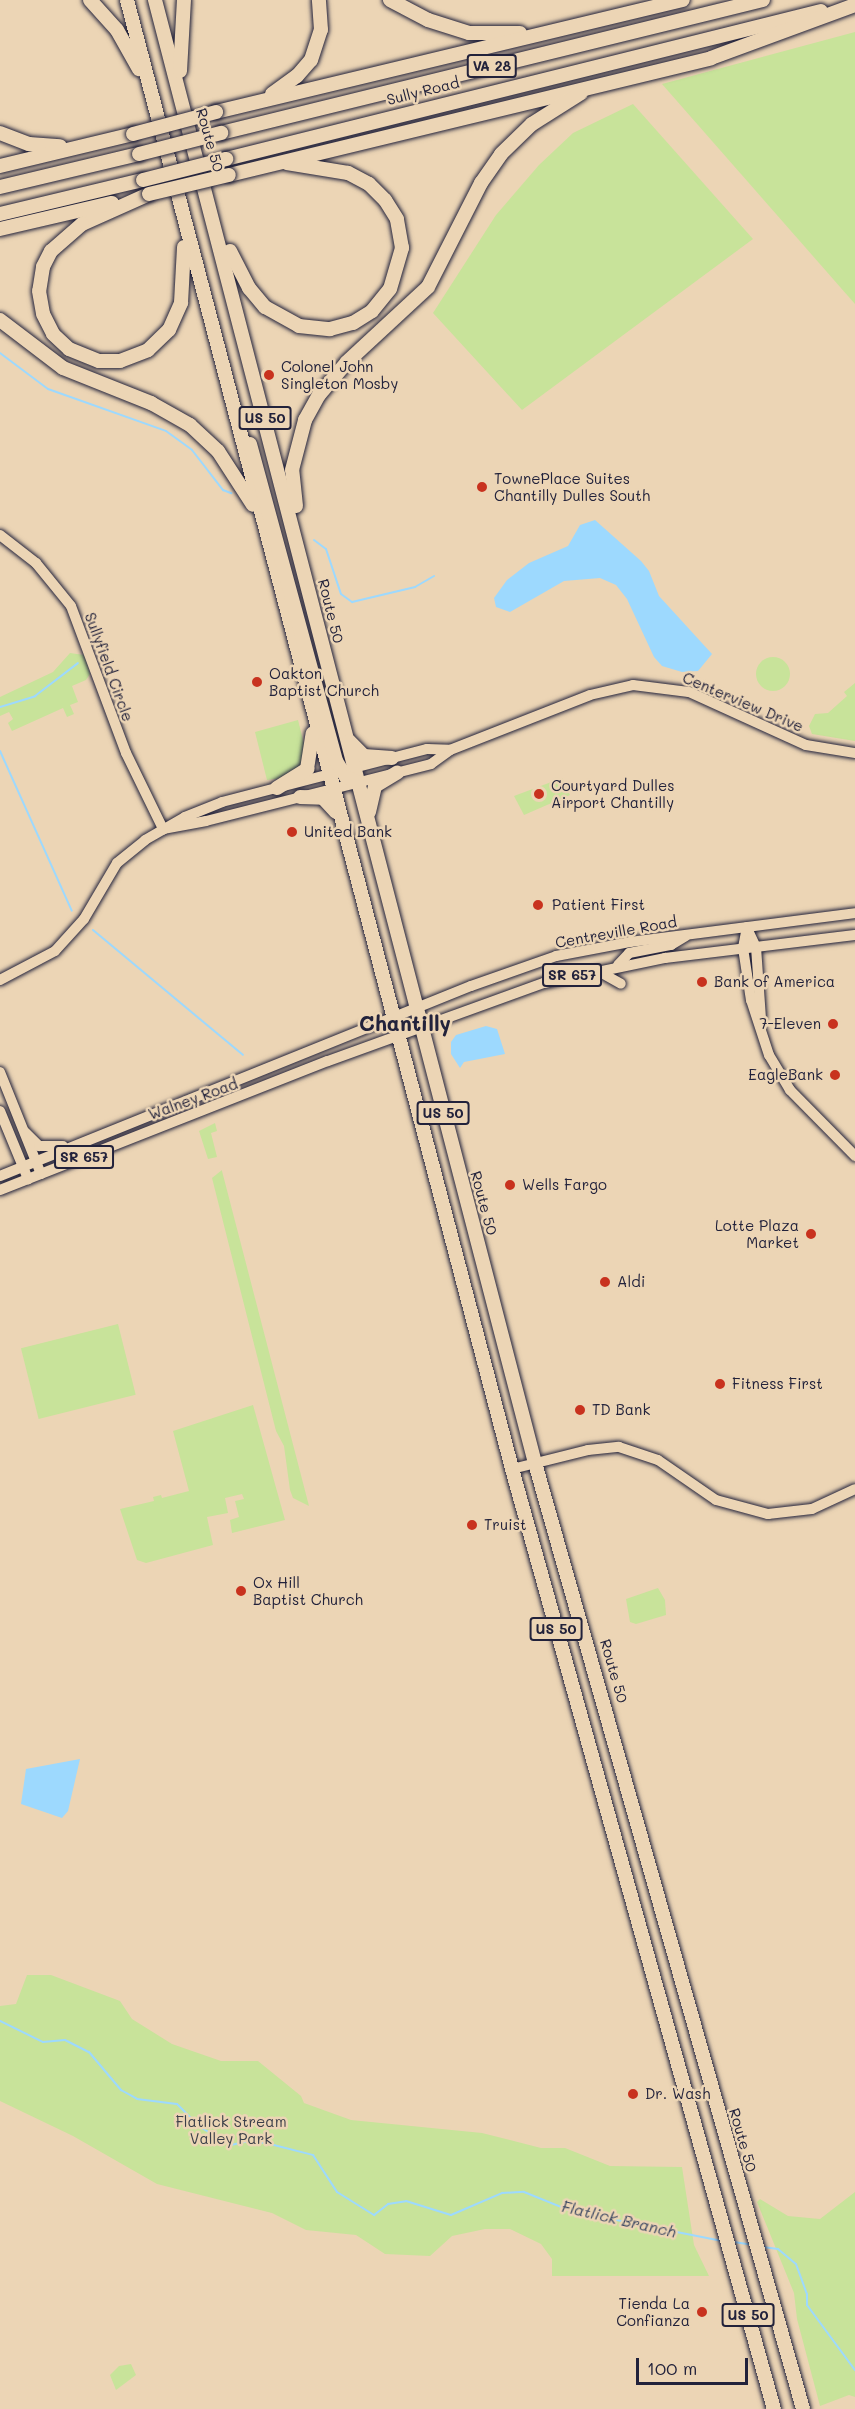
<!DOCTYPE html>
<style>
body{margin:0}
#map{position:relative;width:855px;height:2409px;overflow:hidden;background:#ecd5b5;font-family:Mali,sans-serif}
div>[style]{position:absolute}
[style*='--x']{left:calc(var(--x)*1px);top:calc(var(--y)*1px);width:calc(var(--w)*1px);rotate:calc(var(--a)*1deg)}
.green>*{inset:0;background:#c8e39a;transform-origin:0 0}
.round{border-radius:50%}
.water>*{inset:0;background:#9dd9fe}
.stream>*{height:2px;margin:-1px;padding:0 1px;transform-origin:1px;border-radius:1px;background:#9dd9fe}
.roads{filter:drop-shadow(0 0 2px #22223b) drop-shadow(0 0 2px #22223b)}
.secondary>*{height:10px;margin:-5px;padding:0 5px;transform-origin:5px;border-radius:5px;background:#ecd5b5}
.primary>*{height:10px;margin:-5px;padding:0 5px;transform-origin:5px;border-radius:5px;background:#ecd5b5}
.highway>*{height:14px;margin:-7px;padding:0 7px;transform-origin:7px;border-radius:7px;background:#ecd5b5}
.bridges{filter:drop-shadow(0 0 2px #22223b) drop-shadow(0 0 2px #22223b)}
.highway-bridge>*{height:14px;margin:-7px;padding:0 7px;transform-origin:7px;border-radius:7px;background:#ecd5b5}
.dots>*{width:16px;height:16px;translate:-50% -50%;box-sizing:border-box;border:3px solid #ecd5b5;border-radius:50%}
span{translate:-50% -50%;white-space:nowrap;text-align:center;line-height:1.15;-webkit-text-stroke:5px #ecd5b5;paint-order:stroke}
.shield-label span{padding:2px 4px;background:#ecd5b5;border:2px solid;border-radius:4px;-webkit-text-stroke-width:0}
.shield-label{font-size:14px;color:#22223b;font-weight:700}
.street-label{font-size:15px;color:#22223b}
.poi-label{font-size:15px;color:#22223b}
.left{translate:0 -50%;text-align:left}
.right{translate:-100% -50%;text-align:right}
.park-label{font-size:15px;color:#3b3f49}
.water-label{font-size:16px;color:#3b4762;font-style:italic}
.district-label{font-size:21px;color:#22223b;font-weight:700}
.scale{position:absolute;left:636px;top:2358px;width:112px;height:27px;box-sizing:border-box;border:3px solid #22223b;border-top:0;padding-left:8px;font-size:18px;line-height:21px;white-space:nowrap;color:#22223b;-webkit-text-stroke:4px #ecd5b5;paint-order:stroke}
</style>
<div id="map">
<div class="green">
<i style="clip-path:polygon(855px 32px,855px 304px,662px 84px)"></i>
<i style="clip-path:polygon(633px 104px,753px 239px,522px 410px,433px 313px,496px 215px,539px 165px,573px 133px)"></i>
<i style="clip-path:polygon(70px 653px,84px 655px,90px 674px,86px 680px,72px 686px,78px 702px,70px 705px,74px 714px,67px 717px,63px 708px,12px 731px,8px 723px,13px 719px,9px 712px,0 716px,0 697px,53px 672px)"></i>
<i class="round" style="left:756px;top:657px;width:34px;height:34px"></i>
<i style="clip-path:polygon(855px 683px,855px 741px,812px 734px,809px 726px,815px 714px,828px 713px,847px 696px,844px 692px)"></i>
<i style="clip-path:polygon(298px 720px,308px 760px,290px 777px,267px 780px,255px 732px)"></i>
<i style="clip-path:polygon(562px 778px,570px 795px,524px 815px,514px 796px)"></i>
<i style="clip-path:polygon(215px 1123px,217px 1131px,211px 1133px,217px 1157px,208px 1159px,199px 1131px)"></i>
<i style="clip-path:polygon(222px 1170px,222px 1171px,309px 1506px,293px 1498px,290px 1490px,284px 1446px,276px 1431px,212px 1178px)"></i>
<i style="left:118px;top:1324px;width:73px;height:100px;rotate:76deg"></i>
<i style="clip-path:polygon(253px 1405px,285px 1520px,232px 1533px,230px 1520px,239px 1517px,235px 1501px,244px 1499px,242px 1494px,225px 1498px,228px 1513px,207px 1517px,213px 1545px,146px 1563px,137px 1560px,120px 1509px,154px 1501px,153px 1497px,161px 1495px,162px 1498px,189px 1491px,173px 1431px)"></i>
<i style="clip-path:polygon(658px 1588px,665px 1600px,666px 1615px,636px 1624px,630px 1622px,626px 1599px)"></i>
<i style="clip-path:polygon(27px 1975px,51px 1975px,120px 2001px,132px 2019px,172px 2044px,221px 2061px,258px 2061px,301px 2096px,304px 2103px,351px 2120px,482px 2133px,541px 2148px,565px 2148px,610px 2166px,682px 2167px,694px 2245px,709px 2276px,552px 2276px,552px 2259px,541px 2244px,510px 2229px,485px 2229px,452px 2236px,430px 2256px,385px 2254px,356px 2235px,306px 2230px,272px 2213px,157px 2184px,73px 2136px,0 2101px,0 2006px,16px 2004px)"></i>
<i style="clip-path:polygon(855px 2192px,855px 2397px,849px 2395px,820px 2406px,797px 2319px,794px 2293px,757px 2202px,760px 2199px,788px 2216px,820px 2219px)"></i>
<i style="clip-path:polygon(131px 2364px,136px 2375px,116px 2390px,110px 2375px,119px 2366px)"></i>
</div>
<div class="water">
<i style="clip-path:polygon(595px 520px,641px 561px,649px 571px,659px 596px,712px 654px,698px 671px,682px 672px,662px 666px,654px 657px,627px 599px,616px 585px,600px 578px,564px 581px,510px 612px,496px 607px,494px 598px,507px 580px,529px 563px,568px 546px,580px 525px)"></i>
<i style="clip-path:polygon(486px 1026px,497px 1029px,505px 1054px,464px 1062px,460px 1068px,451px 1054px,451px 1042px,456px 1035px)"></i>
<i style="clip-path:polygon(80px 1759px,68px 1811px,62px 1818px,21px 1804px,26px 1769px)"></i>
</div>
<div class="stream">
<i style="--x:0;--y:353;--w:60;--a:36.9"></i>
<i style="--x:48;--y:389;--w:125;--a:19.6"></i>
<i style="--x:166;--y:431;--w:32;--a:36"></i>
<i style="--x:192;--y:450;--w:51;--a:52.2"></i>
<i style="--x:223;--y:490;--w:9;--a:21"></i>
<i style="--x:314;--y:540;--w:15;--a:37"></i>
<i style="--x:326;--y:549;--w:47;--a:71.6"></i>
<i style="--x:341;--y:594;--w:14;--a:36"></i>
<i style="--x:352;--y:602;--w:65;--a:-13.4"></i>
<i style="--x:415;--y:587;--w:22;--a:-30"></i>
<i style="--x:0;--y:707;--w:37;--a:-17"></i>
<i style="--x:35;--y:696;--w:54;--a:-37.5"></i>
<i style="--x:0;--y:751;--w:175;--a:65.8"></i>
<i style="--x:93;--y:930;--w:195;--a:39.8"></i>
<i style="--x:0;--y:2021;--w:48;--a:26"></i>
<i style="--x:43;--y:2042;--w:22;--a:-5"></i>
<i style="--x:65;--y:2040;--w:27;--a:27"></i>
<i style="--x:89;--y:2052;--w:50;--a:49.9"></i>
<i style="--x:121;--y:2090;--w:18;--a:29"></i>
<i style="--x:137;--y:2099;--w:40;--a:7.1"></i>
<i style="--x:177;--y:2104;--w:33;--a:45"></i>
<i style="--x:200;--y:2127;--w:36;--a:30"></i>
<i style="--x:231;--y:2145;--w:17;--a:-13"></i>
<i style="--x:248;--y:2141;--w:18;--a:6"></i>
<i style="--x:266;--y:2143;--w:49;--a:14.3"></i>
<i style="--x:313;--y:2155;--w:44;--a:57"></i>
<i style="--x:337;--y:2192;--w:44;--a:31.9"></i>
<i style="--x:374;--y:2215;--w:18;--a:-38"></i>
<i style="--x:388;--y:2204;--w:18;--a:-9"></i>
<i style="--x:406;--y:2201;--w:47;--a:17.3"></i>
<i style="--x:451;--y:2215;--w:56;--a:-23.3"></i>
<i style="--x:502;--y:2193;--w:22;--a:-3"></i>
<i style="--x:524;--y:2192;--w:51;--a:22"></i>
<i style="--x:571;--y:2211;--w:154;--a:11.2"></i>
<i style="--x:734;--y:2242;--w:18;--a:9"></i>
<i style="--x:763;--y:2247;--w:15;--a:8"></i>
<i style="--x:778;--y:2249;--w:23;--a:40"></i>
<i style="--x:796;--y:2264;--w:32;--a:70"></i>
<i style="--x:807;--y:2294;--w:11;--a:90"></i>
<i style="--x:807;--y:2305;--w:81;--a:53.6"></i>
</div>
<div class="roads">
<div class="secondary">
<i style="--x:0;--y:535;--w:46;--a:37.9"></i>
<i style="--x:36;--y:563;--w:55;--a:50.9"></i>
<i style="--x:71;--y:606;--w:157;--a:69.5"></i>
<i style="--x:126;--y:753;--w:85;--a:64"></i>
<i style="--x:163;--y:829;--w:44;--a:-10.5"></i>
<i style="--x:206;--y:821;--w:232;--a:-14.2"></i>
<i style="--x:431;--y:764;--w:24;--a:-36"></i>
<i style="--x:450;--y:750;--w:150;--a:-21.4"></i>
<i style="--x:590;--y:695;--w:44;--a:-13.1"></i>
<i style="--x:633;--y:685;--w:56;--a:7.1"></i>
<i style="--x:689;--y:692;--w:128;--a:24.4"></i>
<i style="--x:806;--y:745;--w:50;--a:9.3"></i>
<i style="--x:747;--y:927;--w:21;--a:101"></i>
<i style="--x:743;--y:948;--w:53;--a:81.3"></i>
<i style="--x:751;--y:1000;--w:58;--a:71.9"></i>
<i style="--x:769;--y:1055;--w:41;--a:59"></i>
<i style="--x:790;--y:1090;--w:93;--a:45.4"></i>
<i style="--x:747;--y:928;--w:21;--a:65"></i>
<i style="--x:756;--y:947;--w:71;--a:86"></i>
<i style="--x:0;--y:980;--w:62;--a:-27.8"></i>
<i style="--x:55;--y:951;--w:43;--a:-47.8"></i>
<i style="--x:84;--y:919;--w:65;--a:-59.5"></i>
<i style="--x:117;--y:863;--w:36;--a:-39"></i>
<i style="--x:145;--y:840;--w:46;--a:-29.9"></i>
<i style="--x:185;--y:817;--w:40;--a:-22"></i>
<i style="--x:222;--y:802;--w:212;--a:-14.5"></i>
<i style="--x:427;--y:749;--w:23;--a:2"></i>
<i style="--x:0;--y:1072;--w:110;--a:68.1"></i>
<i style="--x:0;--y:1111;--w:74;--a:67.6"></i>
<i style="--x:512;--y:1469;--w:78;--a:-14"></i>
<i style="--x:588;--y:1450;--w:31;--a:-6"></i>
<i style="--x:619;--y:1447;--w:41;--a:18.4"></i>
<i style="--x:658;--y:1460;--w:70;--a:34.6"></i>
<i style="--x:716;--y:1500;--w:54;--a:15.1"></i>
<i style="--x:768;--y:1514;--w:44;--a:-6.5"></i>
<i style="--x:812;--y:1509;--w:47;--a:-24.9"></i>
</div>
<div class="primary">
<i style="--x:618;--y:965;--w:16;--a:-47"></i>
<i style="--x:629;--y:953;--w:43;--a:-10.8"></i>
<i style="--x:671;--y:945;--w:17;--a:-31"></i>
<i style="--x:598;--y:971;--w:26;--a:29"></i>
<i style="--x:25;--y:1132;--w:20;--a:45"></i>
<i style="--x:39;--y:1146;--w:24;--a:0"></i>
<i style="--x:0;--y:1176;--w:508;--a:-21.97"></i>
<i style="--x:471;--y:986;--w:90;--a:-19.4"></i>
<i style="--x:556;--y:956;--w:75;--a:-10.7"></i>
<i style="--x:630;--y:942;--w:227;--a:-7.3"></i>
<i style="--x:0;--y:1190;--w:352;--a:-21.5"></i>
<i style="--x:328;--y:1061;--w:230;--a:-19.9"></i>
<i style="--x:544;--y:983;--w:124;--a:-11.7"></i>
<i style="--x:665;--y:958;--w:191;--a:-6.9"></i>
</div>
<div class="highway">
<i style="--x:90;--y:0;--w:40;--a:48"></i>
<i style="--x:117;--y:30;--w:45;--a:60.6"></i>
<i style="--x:127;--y:0;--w:1519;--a:75.31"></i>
<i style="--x:512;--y:1469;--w:976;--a:74.43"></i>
<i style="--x:155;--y:0;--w:1512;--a:75.44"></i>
<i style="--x:535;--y:1463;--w:983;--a:74.18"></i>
<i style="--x:390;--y:0;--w:43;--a:27.8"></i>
<i style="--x:428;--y:20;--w:43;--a:17.6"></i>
<i style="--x:469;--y:33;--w:51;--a:0"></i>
<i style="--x:180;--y:71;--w:71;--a:-86.8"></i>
<i style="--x:272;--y:94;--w:31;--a:-36"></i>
<i style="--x:297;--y:76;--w:21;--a:-49"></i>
<i style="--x:311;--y:60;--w:32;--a:-72"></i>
<i style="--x:321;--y:30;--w:30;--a:-94"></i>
<i style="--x:216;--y:112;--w:480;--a:-13.5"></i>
<i style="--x:0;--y:133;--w:31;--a:21"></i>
<i style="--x:29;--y:144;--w:31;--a:4"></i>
<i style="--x:221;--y:133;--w:558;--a:-13.79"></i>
<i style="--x:226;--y:159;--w:613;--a:-13.97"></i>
<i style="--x:0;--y:166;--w:137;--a:-13.5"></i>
<i style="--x:229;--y:175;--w:496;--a:-13.6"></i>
<i style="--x:711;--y:58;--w:153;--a:-20.2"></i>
<i style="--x:0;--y:187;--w:143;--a:-13.4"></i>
<i style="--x:149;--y:194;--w:73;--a:155.9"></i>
<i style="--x:82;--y:224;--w:41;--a:138.9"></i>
<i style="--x:51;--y:251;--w:18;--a:117"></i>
<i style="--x:43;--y:267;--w:24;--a:99"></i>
<i style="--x:39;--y:291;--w:23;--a:80"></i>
<i style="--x:43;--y:314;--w:22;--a:63"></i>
<i style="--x:53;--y:334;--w:22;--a:43"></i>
<i style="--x:69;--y:349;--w:32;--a:22"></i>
<i style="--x:99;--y:361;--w:21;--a:0"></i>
<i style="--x:120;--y:361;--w:30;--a:-21"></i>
<i style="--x:148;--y:350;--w:29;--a:-44"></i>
<i style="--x:169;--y:330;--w:30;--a:-66"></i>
<i style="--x:181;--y:303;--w:56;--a:-86.9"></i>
<i style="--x:0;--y:214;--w:147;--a:-13.4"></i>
<i style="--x:0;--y:229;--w:115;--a:-13.1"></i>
<i style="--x:230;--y:251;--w:42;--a:62.8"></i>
<i style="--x:249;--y:288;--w:25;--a:50"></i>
<i style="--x:265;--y:307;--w:39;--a:29"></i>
<i style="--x:299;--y:326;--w:31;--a:6"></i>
<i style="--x:330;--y:329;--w:24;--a:-15"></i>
<i style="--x:353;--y:323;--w:22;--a:-32"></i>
<i style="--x:372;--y:311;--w:28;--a:-51"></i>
<i style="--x:390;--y:289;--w:43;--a:-73.7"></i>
<i style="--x:402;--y:248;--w:29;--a:-100"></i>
<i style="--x:397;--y:219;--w:22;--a:-122"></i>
<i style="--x:385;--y:200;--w:23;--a:-135"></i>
<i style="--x:369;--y:184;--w:24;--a:-152"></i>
<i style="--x:348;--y:173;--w:62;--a:-170.7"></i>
<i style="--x:0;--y:320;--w:79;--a:37.3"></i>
<i style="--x:63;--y:368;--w:95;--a:21.7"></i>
<i style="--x:151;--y:403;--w:45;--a:29.4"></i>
<i style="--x:190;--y:425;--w:38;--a:43"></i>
<i style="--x:218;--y:451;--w:64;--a:57.1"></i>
<i style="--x:250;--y:444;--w:328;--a:74.8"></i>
<i style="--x:336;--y:761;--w:19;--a:58"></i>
<i style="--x:346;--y:777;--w:12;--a:24"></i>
<i style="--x:296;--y:506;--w:36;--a:-96"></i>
<i style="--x:292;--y:470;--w:52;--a:-75.4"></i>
<i style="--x:305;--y:420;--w:29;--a:-61"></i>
<i style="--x:319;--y:395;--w:43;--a:-49.7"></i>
<i style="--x:347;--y:362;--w:110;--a:-42.8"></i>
<i style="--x:428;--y:287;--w:117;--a:-63"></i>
<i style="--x:481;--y:183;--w:35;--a:-55"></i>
<i style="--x:501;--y:154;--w:43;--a:-44.1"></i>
<i style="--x:532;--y:124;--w:58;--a:-32.3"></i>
<i style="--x:349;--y:741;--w:21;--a:45"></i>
<i style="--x:364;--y:756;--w:28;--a:4"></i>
<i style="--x:277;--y:788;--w:36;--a:-32"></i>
<i style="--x:307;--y:769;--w:36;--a:-81"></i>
<i style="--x:300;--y:797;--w:23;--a:2"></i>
<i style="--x:323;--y:798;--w:19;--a:47"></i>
<i style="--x:369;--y:812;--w:27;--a:-77"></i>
<i style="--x:375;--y:786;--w:26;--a:-31"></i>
</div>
</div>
<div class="bridges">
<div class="highway-bridge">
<i style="--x:133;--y:134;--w:86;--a:-14.8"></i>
<i style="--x:139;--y:154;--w:85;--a:-14.4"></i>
<i style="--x:143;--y:180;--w:86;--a:-14.2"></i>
<i style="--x:149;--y:194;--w:82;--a:-13.4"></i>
</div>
</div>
<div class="dots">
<i style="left:269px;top:375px;background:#c8321e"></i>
<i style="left:482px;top:487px;background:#c8321e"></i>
<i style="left:257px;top:682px;background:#c8321e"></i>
<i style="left:539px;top:794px;background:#c8321e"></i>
<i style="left:292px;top:832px;background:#c8321e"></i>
<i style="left:538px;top:905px;background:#c8321e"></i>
<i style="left:702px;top:982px;background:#c8321e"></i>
<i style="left:833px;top:1024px;background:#c8321e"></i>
<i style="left:835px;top:1075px;background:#c8321e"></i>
<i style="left:510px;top:1185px;background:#c8321e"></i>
<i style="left:811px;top:1234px;background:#c8321e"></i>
<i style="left:605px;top:1282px;background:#c8321e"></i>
<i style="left:720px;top:1384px;background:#c8321e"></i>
<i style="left:580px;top:1410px;background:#c8321e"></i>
<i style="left:472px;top:1525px;background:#c8321e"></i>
<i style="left:241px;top:1591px;background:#c8321e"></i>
<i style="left:633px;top:2094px;background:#c8321e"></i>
<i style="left:702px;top:2312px;background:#c8321e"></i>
</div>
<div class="shield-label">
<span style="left:492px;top:66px">VA 28</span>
<span style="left:265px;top:418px">US 50</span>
<span style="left:572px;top:975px">SR 657</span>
<span style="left:443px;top:1113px">US 50</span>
<span style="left:84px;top:1157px">SR 657</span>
<span style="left:556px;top:1629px">US 50</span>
<span style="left:748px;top:2315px">US 50</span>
</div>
<div class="street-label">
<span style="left:423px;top:91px;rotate:-14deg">Sully Road</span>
<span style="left:210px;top:140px;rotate:74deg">Route 50</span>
<span style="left:331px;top:611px;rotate:76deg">Route 50</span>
<span style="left:109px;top:667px;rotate:70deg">Sullyfield Circle</span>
<span style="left:743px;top:702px;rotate:23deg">Centerview Drive</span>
<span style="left:616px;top:932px;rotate:-10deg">Centreville Road</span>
<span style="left:193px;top:1099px;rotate:-20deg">Walney Road</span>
<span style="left:484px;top:1203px;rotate:75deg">Route 50</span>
<span style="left:614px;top:1671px;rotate:74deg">Route 50</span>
<span style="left:743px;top:2140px;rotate:74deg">Route 50</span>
</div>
<div class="poi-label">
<span class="left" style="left:281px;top:375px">Colonel John<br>Singleton Mosby</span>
<span class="left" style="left:494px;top:487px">TownePlace Suites<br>Chantilly Dulles South</span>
<span class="left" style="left:269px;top:682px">Oakton<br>Baptist Church</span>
<span class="left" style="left:551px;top:794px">Courtyard Dulles<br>Airport Chantilly</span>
<span class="left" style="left:304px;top:832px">United Bank</span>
<span class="left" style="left:552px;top:905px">Patient First</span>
<span class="left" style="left:714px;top:982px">Bank of America</span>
<span class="right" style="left:821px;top:1024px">7-Eleven</span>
<span class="right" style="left:823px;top:1075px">EagleBank</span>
<span class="left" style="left:522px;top:1185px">Wells Fargo</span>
<span class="right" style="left:799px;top:1234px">Lotte Plaza<br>Market</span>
<span class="left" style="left:617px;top:1282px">Aldi</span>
<span class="left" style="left:732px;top:1384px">Fitness First</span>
<span class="left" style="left:592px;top:1410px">TD Bank</span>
<span class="left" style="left:484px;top:1525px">Truist</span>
<span class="left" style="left:253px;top:1591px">Ox Hill<br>Baptist Church</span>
<span class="left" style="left:645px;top:2094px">Dr. Wash</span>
<span class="right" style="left:690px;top:2312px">Tienda La<br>Confianza</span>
</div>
<div class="park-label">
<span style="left:231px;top:2130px">Flatlick Stream<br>Valley Park</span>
</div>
<div class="water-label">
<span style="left:619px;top:2219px;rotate:13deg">Flatlick Branch</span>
</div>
<div class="district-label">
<span style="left:405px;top:1023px">Chantilly</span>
</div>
<div class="scale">100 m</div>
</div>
